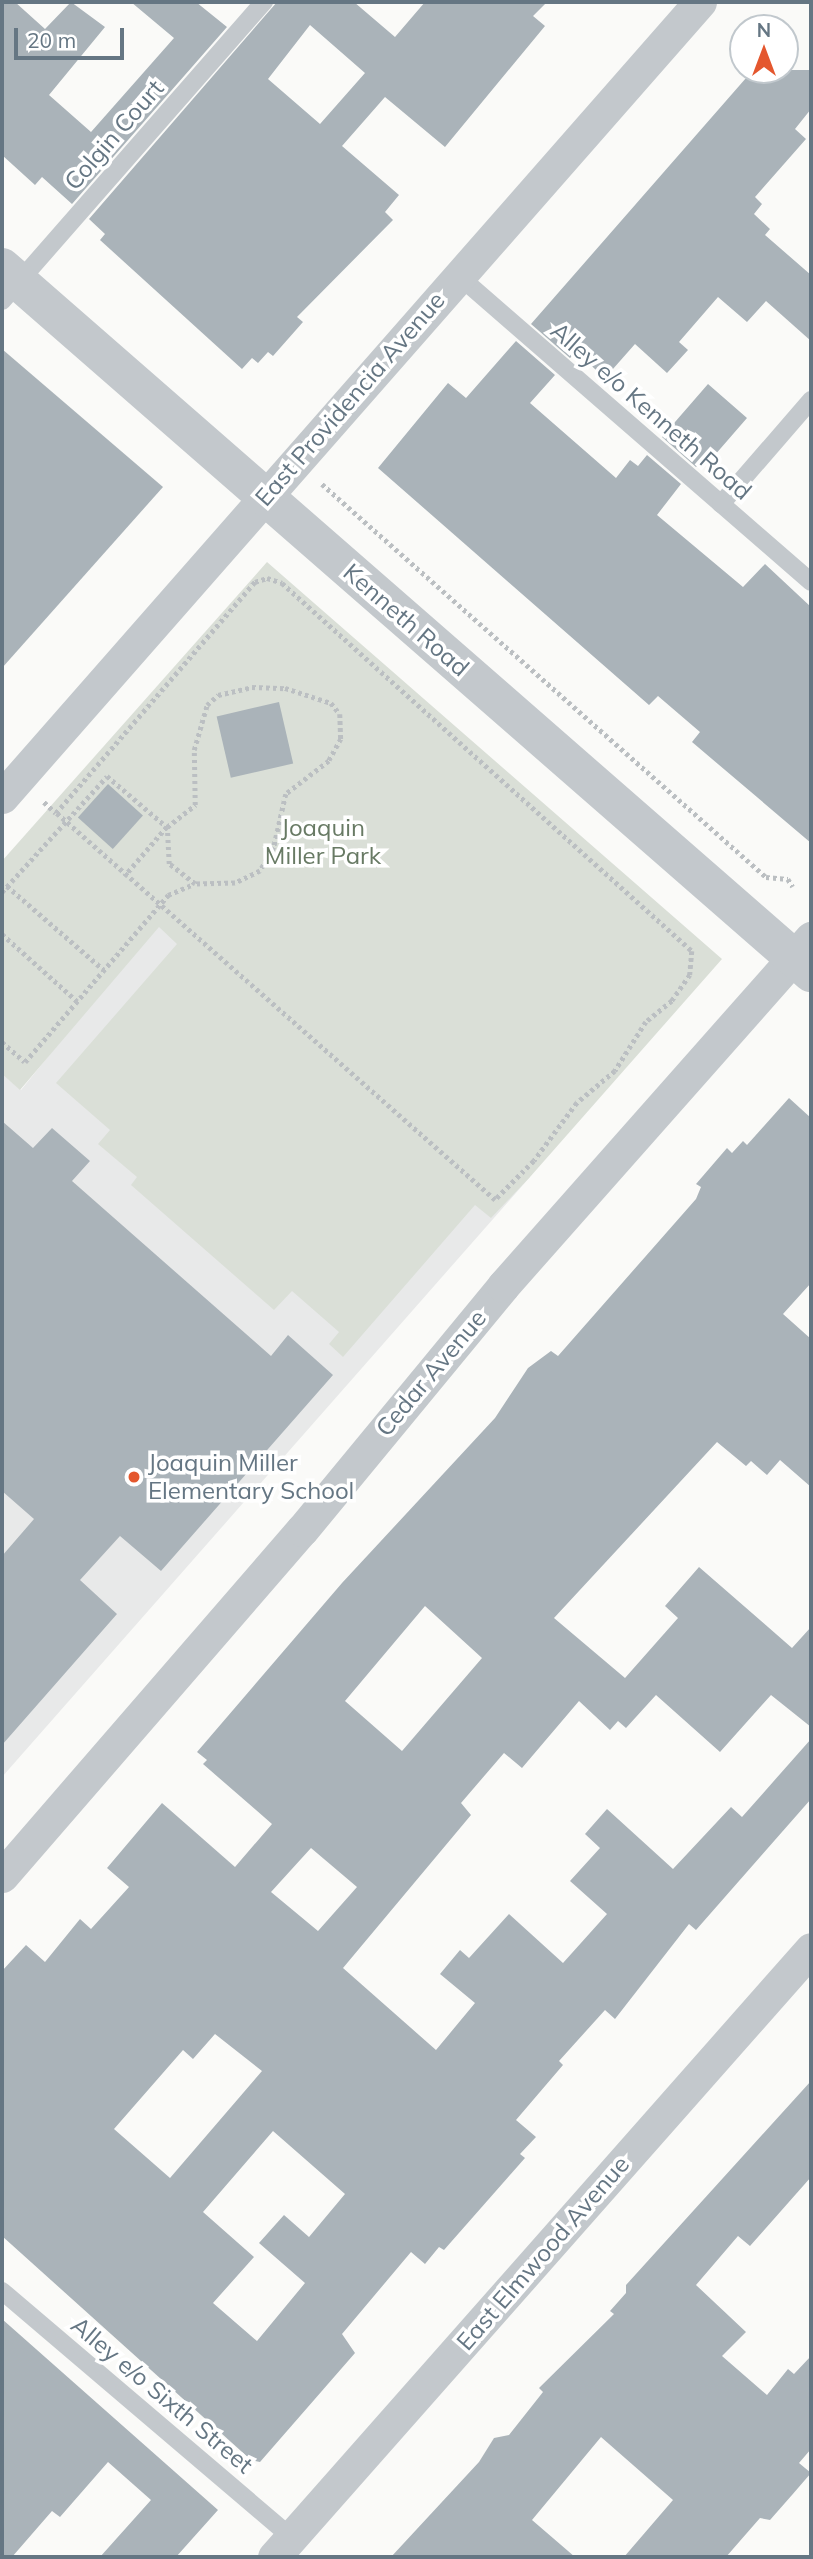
<!DOCTYPE html>
<style>
body{margin:0}
#map{position:relative;width:813px;height:2559px;overflow:hidden;background:#fafaf8;font-family:Mulish,sans-serif}
div>[style]{position:absolute}
[style*='--x']{left:calc(var(--x)*1px);top:calc(var(--y)*1px);width:calc(var(--w)*1px);rotate:calc(var(--a)*1deg)}
.built>*{inset:0;background:#e8e9e9}
.green>*{inset:0;background:#dadfd7}
.building>*{inset:0;background:#aab3b9;transform-origin:0 0}
.path>*{height:4.5px;margin-top:-2.25px;transform-origin:0;background:repeating-linear-gradient(90deg,#bbbfc2 0 3.5px,transparent 0 7px)}
.service>*{height:18px;margin:-9px;padding:0 9px;transform-origin:9px;border-radius:9px;background:#c3c8cc}
.minor>*{height:33px;margin:-16.5px;padding:0 16.5px;transform-origin:16.5px;border-radius:16.5px;background:#c3c8cc}
.tertiary>*{height:38px;margin:-19px;padding:0 19px;transform-origin:19px;border-radius:19px;background:#c3c8cc}
.dots>*{width:19px;height:19px;translate:-50% -50%;box-sizing:border-box;border:4px solid #fff;border-radius:50%}
span{translate:-50% -50%;white-space:nowrap;text-align:center;line-height:1.15;-webkit-text-stroke:7px #fff;paint-order:stroke}
.street-label{font-size:24px;color:#657683}
.park-label{font-size:24px;color:#687a64}
.poi-label{font-size:24px;color:#657683}
.left{translate:0 -50%;text-align:left}
.frame{position:absolute;inset:0;border:4px solid #657683;pointer-events:none}
.north{position:absolute;left:729px;top:14px;width:70px;height:70px;box-sizing:border-box;background:#fff;border:2px solid #c1c8cd;border-radius:50%;rotate:0deg;font-size:19px;font-weight:700;line-height:28px;text-align:center;color:#657683}
.north::after{content:'';display:block;margin:auto;width:24px;height:32px;background:#e4572e;clip-path:polygon(50% 0,100% 100%,50% 72%,0 100%)}
.scale{position:absolute;left:14px;top:28px;width:110px;height:32px;box-sizing:border-box;border:4px solid #657683;border-top:0;padding-left:9px;font-size:21px;line-height:24px;white-space:nowrap;color:#657683;-webkit-text-stroke:5px #fff;paint-order:stroke}
</style>
<div id="map">
<div class="built">
<i style="clip-path:polygon(158px 921px,530px 1177px,2px 1777px,2px 1074px,21px 1090px)"></i>
</div>
<div class="green">
<i style="clip-path:polygon(267px 562px,722px 959px,530px 1177px,491px 1218px,475px 1205px,343px 1357px,329px 1344px,339px 1332px,292px 1291px,274px 1310px,131px 1185px,137px 1177px,98px 1144px,110px 1130px,56px 1083px,177px 944px,159px 927px,20px 1090px,2px 1074px,2px 861px)"></i>
</div>
<div class="building">
<i style="clip-path:polygon(2px 2px,15px 2px,45px 29px,71px 2px,105px 27px,49px 95px,91px 132px,174px 38px,131px 2px,196px 2px,227px 27px,72px 204px,42px 177px,35px 185px,2px 155px)"></i>
<i style="clip-path:polygon(evenodd,277px 2px,354px 2px,395px 37px,425px 2px,547px 2px,533px 16px,545px 26px,445px 147px,385px 97px,342px 146px,399px 195px,385px 212px,393px 220px,297px 317px,303px 322px,273px 356px,268px 352px,258px 363px,252px 358px,242px 369px,100px 240px,105px 234px,89px 219px,277px 2px,310px 25px,365px 73px,320px 124px,268px 79px,310px 25px)"></i>
<i style="clip-path:polygon(753px 70px,811px 70px,811px 109px,795px 129px,806px 139px,755px 197px,762px 204px,754px 214px,770px 229px,765px 235px,811px 275px,811px 341px,766px 301px,747px 322px,718px 297px,679px 342px,688px 350px,667px 373px,635px 344px,605px 378px,576px 352px,570px 358px,531px 324px)"></i>
<i style="clip-path:polygon(516px 341px,555px 375px,530px 403px,616px 478px,630px 460px,638px 466px,647px 455px,681px 484px,657px 515px,743px 587px,765px 564px,811px 607px,811px 843px,692px 742px,700px 732px,658px 696px,649px 705px,378px 468px,448px 383px,466px 398px)"></i>
<i style="clip-path:polygon(2px 349px,163px 487px,2px 668px)"></i>
<i style="clip-path:polygon(708px 384px,747px 418px,714px 456px,711px 453px,696px 467px,662px 437px)"></i>
<i style="left:279px;top:702px;width:63px;height:64px;rotate:77deg"></i>
<i style="left:108px;top:784px;width:47px;height:45px;rotate:42deg"></i>
<i style="clip-path:polygon(evenodd,789px 1098px,811px 1118px,811px 1283px,783px 1314px,811px 1339px,811px 1487px,780px 1460px,767px 1475px,751px 1461px,746px 1466px,717px 1442px,554px 1618px,625px 1678px,678px 1618px,665px 1606px,699px 1567px,792px 1648px,811px 1627px,811px 1727px,771px 1695px,720px 1752px,656px 1695px,626px 1728px,618px 1721px,610px 1730px,579px 1701px,522px 1768px,504px 1753px,461px 1803px,471px 1815px,343px 1968px,436px 2050px,475px 2003px,440px 1974px,460px 1950px,469px 1958px,509px 1914px,563px 1963px,607px 1914px,570px 1881px,600px 1848px,585px 1834px,607px 1809px,673px 1869px,731px 1807px,742px 1817px,811px 1739px,811px 1799px,696px 1930px,689px 1924px,615px 2019px,605px 2010px,559px 2061px,563px 2065px,516px 2120px,536px 2137px,520px 2154px,525px 2158px,444px 2250px,439px 2247px,425px 2264px,411px 2252px,342px 2334px,355px 2353px,260px 2462px,251px 2460px,2px 2236px,2px 1971px,26px 1945px,45px 1962px,80px 1919px,91px 1929px,129px 1887px,107px 1868px,162px 1803px,235px 1867px,272px 1824px,203px 1764px,207px 1760px,197px 1752px,342px 1583px,495px 1418px,528px 1368px,551px 1351px,558px 1356px,696px 1199px,701px 1187px,696px 1184px,727px 1148px,732px 1153px,743px 1141px,747px 1145px,789px 1098px,425px 1606px,482px 1658px,402px 1751px,345px 1701px,425px 1606px,789px 1098px,311px 1848px,357px 1887px,318px 1931px,271px 1892px,311px 1848px,789px 1098px,215px 2034px,262px 2071px,170px 2178px,114px 2129px,183px 2050px,193px 2059px,215px 2034px,789px 1098px,273px 2131px,345px 2194px,309px 2237px,284px 2215px,259px 2243px,305px 2283px,257px 2341px,213px 2303px,254px 2257px,203px 2212px,273px 2131px)"></i>
<i style="clip-path:polygon(2px 1121px,33px 1148px,52px 1128px,90px 1161px,72px 1181px,271px 1356px,288px 1335px,333px 1375px,161px 1571px,120px 1536px,80px 1580px,117px 1614px,2px 1745px,2px 1556px,34px 1519px,2px 1491px)"></i>
<i style="clip-path:polygon(811px 2081px,811px 2177px,750px 2246px,738px 2236px,696px 2285px,746px 2332px,722px 2356px,767px 2395px,788px 2369px,794px 2374px,811px 2356px,811px 2449px,799px 2463px,811px 2473px,792px 2495px,770px 2520px,760px 2518px,726px 2557px,624px 2557px,673px 2500px,601px 2437px,532px 2520px,575px 2557px,391px 2557px,479px 2462px,494px 2438px,509px 2435px,543px 2392px,539px 2388px,614px 2314px,610px 2311px,626px 2293px,626px 2285px)"></i>
<i style="clip-path:polygon(2px 2319px,218px 2510px,176px 2557px,100px 2557px,151px 2500px,108px 2462px,60px 2517px,52px 2511px,12px 2557px,2px 2557px)"></i>
</div>
<div class="path">
<i style="--x:322;--y:484;--w:593;--a:41.51"></i>
<i style="--x:766;--y:877;--w:22;--a:5"></i>
<i style="--x:788;--y:879;--w:9;--a:58"></i>
<i style="--x:267;--y:578;--w:16;--a:18"></i>
<i style="--x:282;--y:583;--w:551;--a:41.91"></i>
<i style="--x:692;--y:951;--w:24;--a:95"></i>
<i style="--x:690;--y:975;--w:32;--a:125"></i>
<i style="--x:672;--y:1001;--w:33;--a:141"></i>
<i style="--x:646;--y:1022;--w:58;--a:122.3"></i>
<i style="--x:615;--y:1071;--w:50;--a:139.9"></i>
<i style="--x:577;--y:1103;--w:72;--a:126.6"></i>
<i style="--x:534;--y:1161;--w:55;--a:135"></i>
<i style="--x:495;--y:1200;--w:585;--a:-138.6"></i>
<i style="--x:56;--y:813;--w:305;--a:-49.3"></i>
<i style="--x:255;--y:582;--w:13;--a:-18"></i>
<i style="--x:252;--y:687;--w:33;--a:2"></i>
<i style="--x:285;--y:688;--w:48;--a:18.1"></i>
<i style="--x:331;--y:703;--w:14;--a:51"></i>
<i style="--x:340;--y:714;--w:25;--a:88"></i>
<i style="--x:341;--y:739;--w:25;--a:119"></i>
<i style="--x:329;--y:761;--w:54;--a:142.5"></i>
<i style="--x:286;--y:794;--w:54;--a:102.8"></i>
<i style="--x:274;--y:847;--w:28;--a:120"></i>
<i style="--x:260;--y:871;--w:28;--a:154"></i>
<i style="--x:235;--y:883;--w:40;--a:178.6"></i>
<i style="--x:195;--y:884;--w:33;--a:-142"></i>
<i style="--x:169;--y:864;--w:37;--a:-93"></i>
<i style="--x:167;--y:827;--w:36;--a:-38"></i>
<i style="--x:195;--y:805;--w:55;--a:-91"></i>
<i style="--x:194;--y:750;--w:47;--a:-73.9"></i>
<i style="--x:207;--y:705;--w:15;--a:-42"></i>
<i style="--x:218;--y:695;--w:35;--a:-13"></i>
<i style="--x:44;--y:802;--w:16;--a:43"></i>
<i style="--x:7;--y:886;--w:128;--a:40.9"></i>
<i style="--x:2;--y:892;--w:156;--a:-47.8"></i>
<i style="--x:107;--y:776;--w:79;--a:40.4"></i>
<i style="--x:167;--y:827;--w:65;--a:130.6"></i>
<i style="--x:2;--y:934;--w:101;--a:41.8"></i>
<i style="--x:2;--y:1042;--w:30;--a:41"></i>
<i style="--x:25;--y:1062;--w:220;--a:-49.4"></i>
<i style="--x:168;--y:895;--w:28;--a:-23"></i>
</div>
<div class="service">
<i style="--x:459;--y:276;--w:466;--a:41"></i>
<i style="--x:2;--y:301;--w:398;--a:-48.8"></i>
<i style="--x:721;--y:504;--w:138;--a:-49.1"></i>
<i style="--x:2;--y:2291;--w:380;--a:40.4"></i>
</div>
<div class="minor">
<i style="--x:2;--y:797;--w:1058;--a:-48.72"></i>
<i style="--x:2;--y:1876;--w:458;--a:-49.1"></i>
<i style="--x:302;--y:1530;--w:316;--a:-50.5"></i>
<i style="--x:503;--y:1286;--w:465;--a:-48.5"></i>
<i style="--x:274;--y:2557;--w:811;--a:-48.55"></i>
</div>
<div class="tertiary">
<i style="--x:2;--y:267;--w:1074;--a:41.11"></i>
</div>
<div class="dots">
<i style="left:134px;top:1477px;background:#e4572e"></i>
</div>
<div class="street-label">
<span style="left:114px;top:135px;rotate:-49deg">Colgin Court</span>
<span style="left:350px;top:399px;rotate:-49deg">East Providencia Avenue</span>
<span style="left:651px;top:411px;rotate:41deg">Alley e/o Kenneth Road</span>
<span style="left:406px;top:620px;rotate:41deg">Kenneth Road</span>
<span style="left:431px;top:1373px;rotate:-50deg">Cedar Avenue</span>
<span style="left:543px;top:2253px;rotate:-49deg">East Elmwood Avenue</span>
<span style="left:162px;top:2395px;rotate:40deg">Alley e/o Sixth Street</span>
</div>
<div class="park-label">
<span style="left:323px;top:842px">Joaquin<br>Miller Park</span>
</div>
<div class="poi-label">
<span class="left" style="left:148px;top:1477px">Joaquin Miller<br>Elementary School</span>
</div>
<div class="frame"></div>
<div class="north">N</div>
<div class="scale">20 m</div>
</div>
